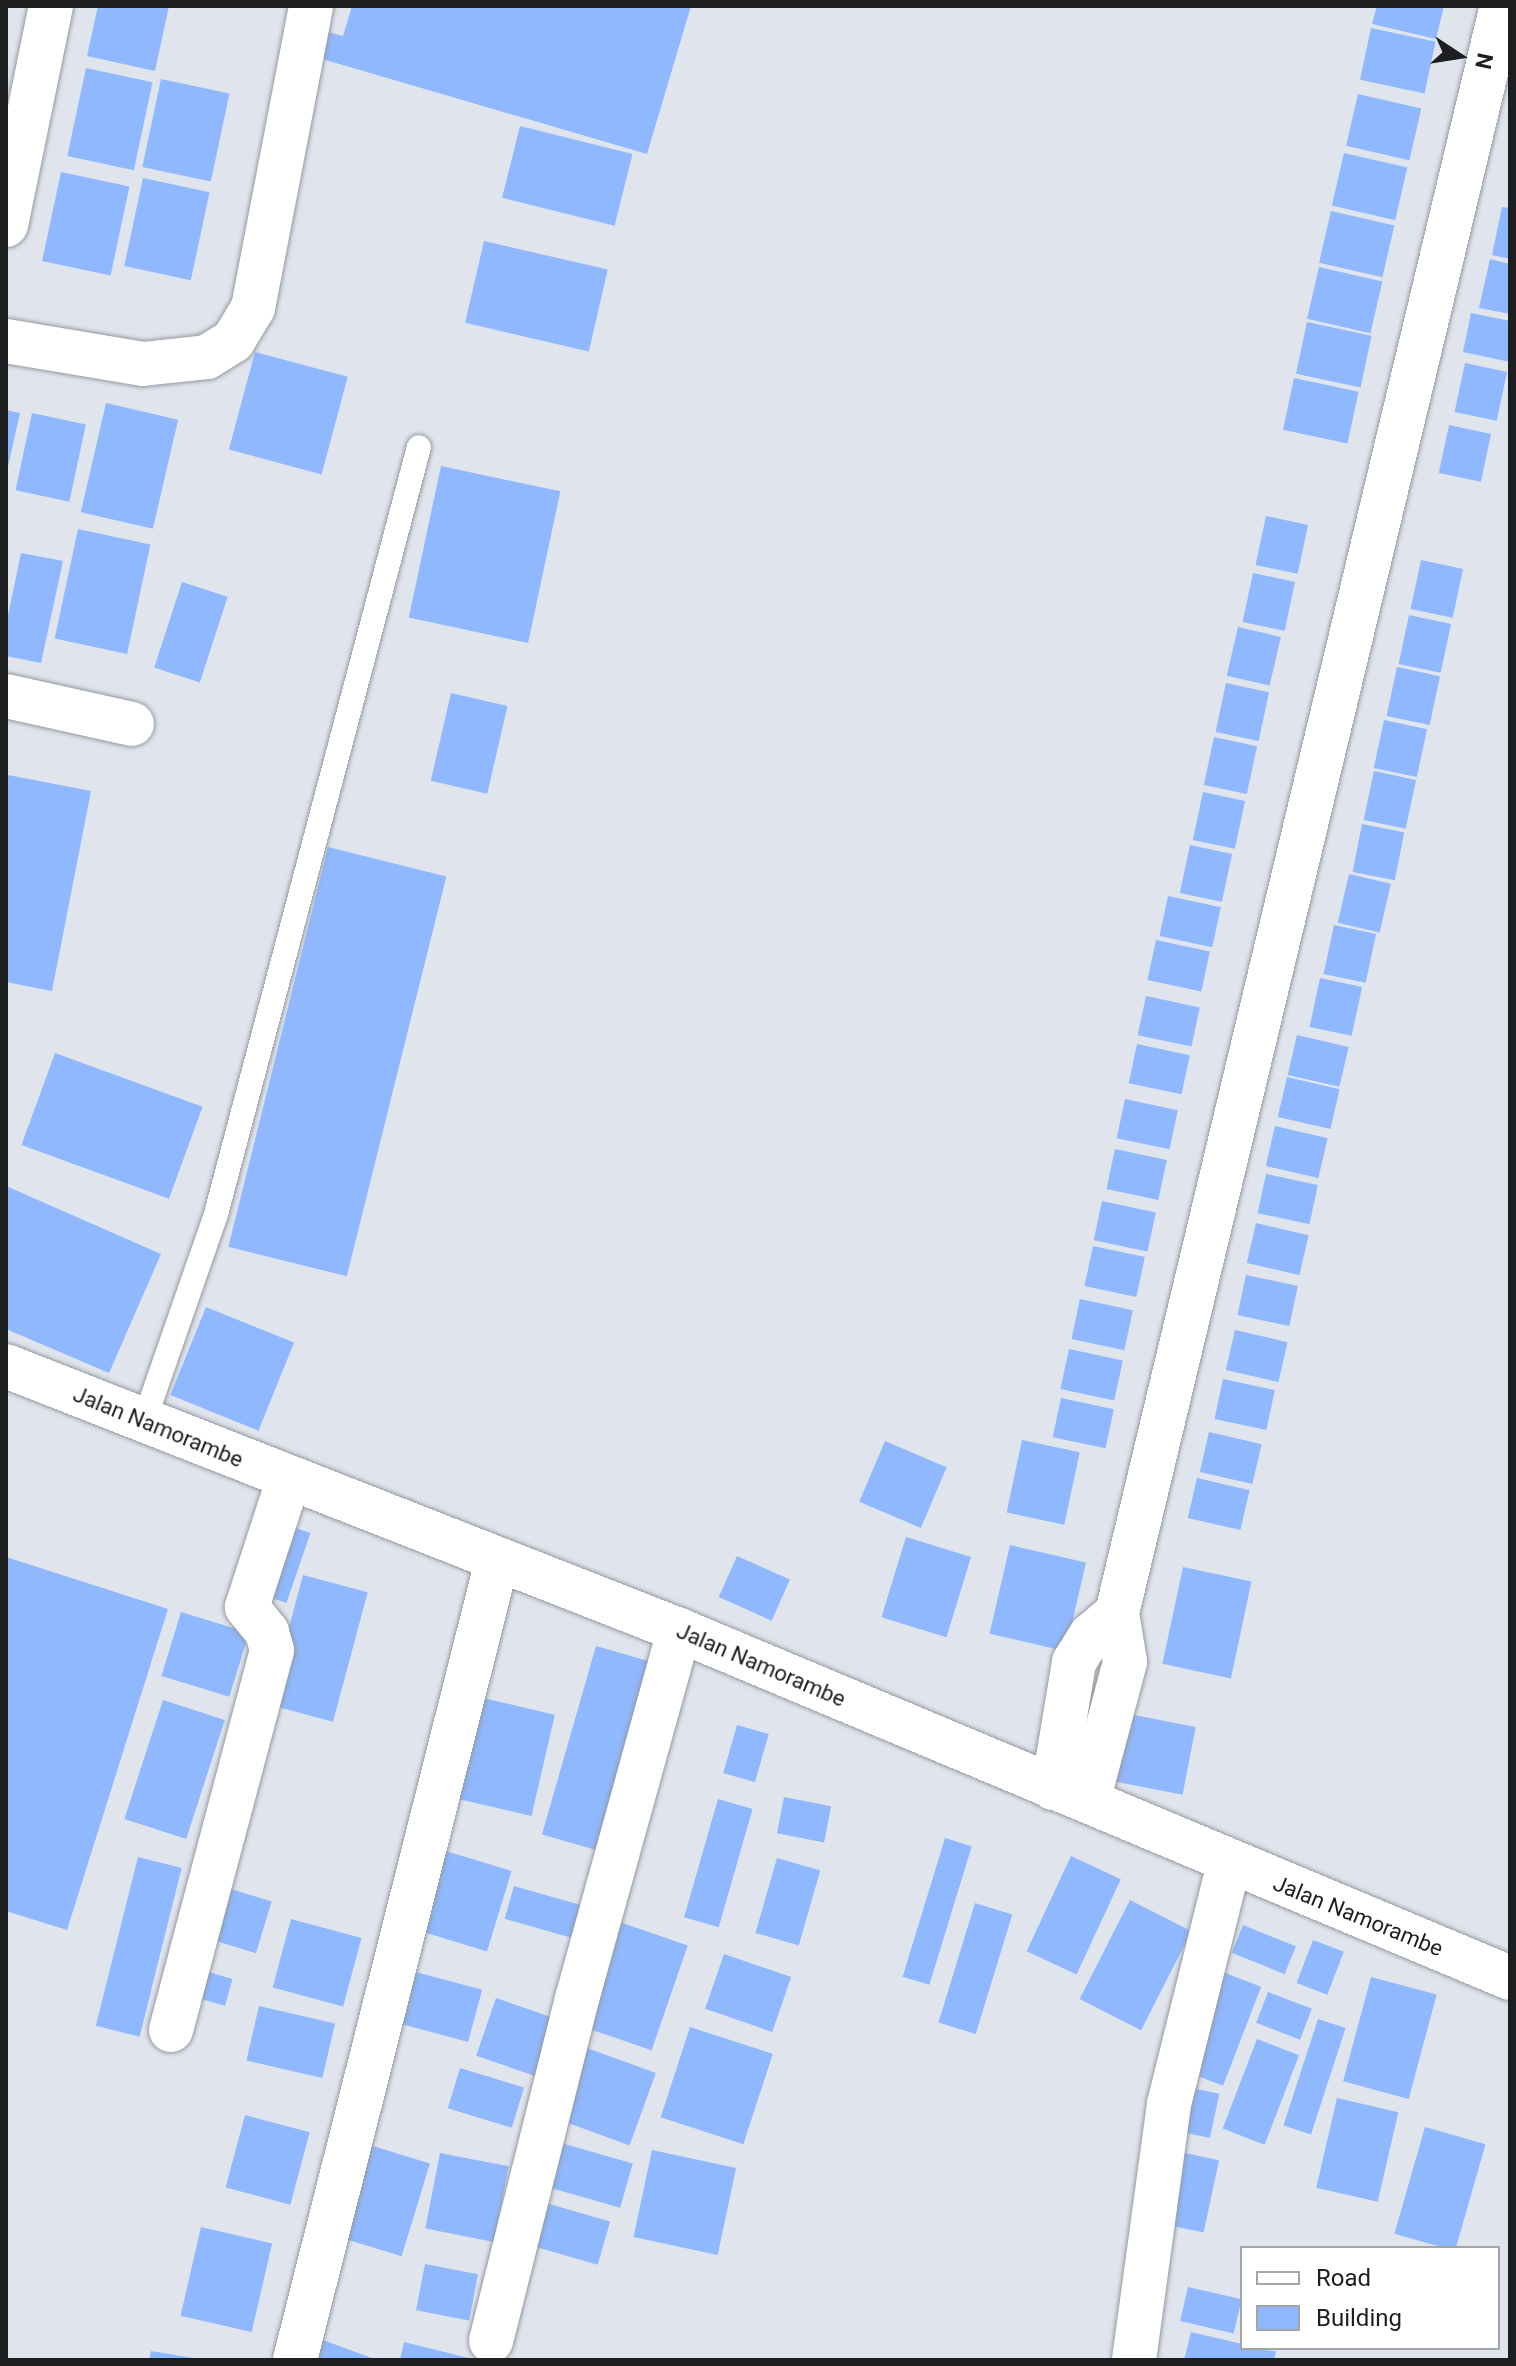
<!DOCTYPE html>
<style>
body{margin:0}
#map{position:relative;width:1516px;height:2366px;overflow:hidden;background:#e0e5ed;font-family:Roboto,sans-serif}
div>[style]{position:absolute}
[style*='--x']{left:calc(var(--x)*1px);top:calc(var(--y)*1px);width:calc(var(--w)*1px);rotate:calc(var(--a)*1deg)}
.building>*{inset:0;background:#8fb8fe;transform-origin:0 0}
.roads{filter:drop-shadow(0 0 2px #959aa1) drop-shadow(0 0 2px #959aa1)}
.lane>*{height:24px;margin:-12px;padding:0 12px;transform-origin:12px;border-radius:12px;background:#fff}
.street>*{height:44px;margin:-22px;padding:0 22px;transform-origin:22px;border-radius:22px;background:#fff}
.secondary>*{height:44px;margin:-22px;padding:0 22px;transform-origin:22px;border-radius:22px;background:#fff}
span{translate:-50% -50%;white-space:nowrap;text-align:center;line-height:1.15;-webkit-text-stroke:6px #fff;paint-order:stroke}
.street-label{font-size:22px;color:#1c1e20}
.frame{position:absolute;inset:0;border:8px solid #1c1e20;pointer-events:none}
.legend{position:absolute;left:1240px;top:2246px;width:260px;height:104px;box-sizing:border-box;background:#fff;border:2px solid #a4a5a6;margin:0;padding:10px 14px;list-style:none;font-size:24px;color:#1c1e20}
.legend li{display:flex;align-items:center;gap:16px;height:40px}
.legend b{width:40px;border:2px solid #a4a5a6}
.north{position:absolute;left:1420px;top:16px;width:80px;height:80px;-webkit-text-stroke:6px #fff;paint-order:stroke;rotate:102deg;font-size:22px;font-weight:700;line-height:32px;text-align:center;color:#1c1e20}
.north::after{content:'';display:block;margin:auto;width:28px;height:36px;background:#1c1e20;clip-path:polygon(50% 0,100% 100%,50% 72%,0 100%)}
</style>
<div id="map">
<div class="building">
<i style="clip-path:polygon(98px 6px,169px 6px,155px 71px,87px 56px)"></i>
<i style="clip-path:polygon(352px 6px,691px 6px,647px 154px,319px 58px,327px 32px,343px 36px)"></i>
<i style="clip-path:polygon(1377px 6px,1444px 6px,1436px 39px,1372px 24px)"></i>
<i style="left:1371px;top:28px;width:66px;height:53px;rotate:12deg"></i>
<i style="left:86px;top:68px;width:68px;height:90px;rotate:12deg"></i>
<i style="left:161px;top:79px;width:70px;height:90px;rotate:12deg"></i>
<i style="left:1358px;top:94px;width:65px;height:53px;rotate:13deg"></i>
<i style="left:520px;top:126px;width:116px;height:74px;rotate:14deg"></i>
<i style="left:1344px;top:153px;width:65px;height:54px;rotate:13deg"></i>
<i style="left:61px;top:172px;width:70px;height:91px;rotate:12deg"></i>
<i style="left:143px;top:178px;width:68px;height:90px;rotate:12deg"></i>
<i style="clip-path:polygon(1502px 207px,1510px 208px,1510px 259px,1492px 255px)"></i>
<i style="left:1331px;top:211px;width:65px;height:53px;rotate:13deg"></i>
<i style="left:484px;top:241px;width:127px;height:84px;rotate:13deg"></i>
<i style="clip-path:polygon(1490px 259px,1510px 264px,1510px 314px,1479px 308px)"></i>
<i style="left:1319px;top:267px;width:65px;height:53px;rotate:13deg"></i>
<i style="clip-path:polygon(1471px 313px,1510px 321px,1510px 362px,1463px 352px)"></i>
<i style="left:1307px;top:322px;width:66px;height:53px;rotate:12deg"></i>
<i style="left:255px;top:352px;width:96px;height:101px;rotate:15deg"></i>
<i style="left:1465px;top:363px;width:43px;height:50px;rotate:12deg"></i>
<i style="left:1294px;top:378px;width:66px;height:53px;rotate:12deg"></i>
<i style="left:106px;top:403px;width:74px;height:112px;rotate:13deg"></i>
<i style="clip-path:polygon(6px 410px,20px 413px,7px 471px,6px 471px)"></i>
<i style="left:32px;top:413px;width:55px;height:79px;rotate:12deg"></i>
<i style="left:1449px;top:425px;width:43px;height:49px;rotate:12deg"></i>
<i style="left:441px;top:466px;width:122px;height:155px;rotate:12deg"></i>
<i style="left:1266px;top:516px;width:43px;height:50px;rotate:12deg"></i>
<i style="left:78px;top:529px;width:74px;height:112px;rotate:12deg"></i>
<i style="clip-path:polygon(21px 553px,63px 561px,41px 663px,6px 656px,6px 625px)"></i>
<i style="left:1421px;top:560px;width:43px;height:50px;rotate:12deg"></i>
<i style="left:1253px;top:573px;width:43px;height:50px;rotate:12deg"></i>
<i style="left:182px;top:582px;width:48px;height:90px;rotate:18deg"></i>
<i style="left:1409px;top:615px;width:43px;height:50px;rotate:12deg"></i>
<i style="left:1238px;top:627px;width:44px;height:50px;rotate:13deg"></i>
<i style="left:1397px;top:667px;width:44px;height:50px;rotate:12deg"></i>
<i style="left:1226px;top:683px;width:44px;height:50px;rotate:12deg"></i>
<i style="left:451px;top:693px;width:58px;height:90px;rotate:13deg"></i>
<i style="left:1384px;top:720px;width:44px;height:49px;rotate:12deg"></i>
<i style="left:1214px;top:737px;width:44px;height:49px;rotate:12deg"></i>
<i style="left:1374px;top:771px;width:43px;height:50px;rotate:12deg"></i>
<i style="clip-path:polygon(8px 775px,91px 791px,52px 991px,6px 982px)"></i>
<i style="left:1203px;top:792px;width:43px;height:49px;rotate:12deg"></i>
<i style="left:1362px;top:824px;width:43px;height:49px;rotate:11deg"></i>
<i style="left:1190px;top:845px;width:43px;height:49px;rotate:12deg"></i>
<i style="left:328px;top:847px;width:122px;height:412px;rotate:14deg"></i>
<i style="left:1349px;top:874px;width:43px;height:50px;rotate:13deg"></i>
<i style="left:1168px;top:896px;width:54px;height:41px;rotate:12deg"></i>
<i style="left:1334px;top:925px;width:43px;height:50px;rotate:12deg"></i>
<i style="left:1156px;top:940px;width:55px;height:41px;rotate:12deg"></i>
<i style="left:1320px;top:978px;width:43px;height:50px;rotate:12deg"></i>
<i style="left:1146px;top:996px;width:55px;height:40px;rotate:12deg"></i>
<i style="left:1297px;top:1035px;width:53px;height:41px;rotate:13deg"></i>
<i style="left:1137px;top:1044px;width:54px;height:40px;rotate:12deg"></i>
<i style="left:55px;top:1053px;width:157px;height:98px;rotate:20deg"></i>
<i style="left:1287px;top:1077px;width:54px;height:41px;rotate:13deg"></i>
<i style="left:1125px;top:1099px;width:54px;height:40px;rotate:12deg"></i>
<i style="left:1275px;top:1126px;width:54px;height:41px;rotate:13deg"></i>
<i style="left:1115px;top:1149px;width:53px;height:41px;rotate:12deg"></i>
<i style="left:1266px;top:1174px;width:53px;height:40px;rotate:12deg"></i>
<i style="clip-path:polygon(6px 1186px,161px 1254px,109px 1373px,6px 1329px)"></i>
<i style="left:1102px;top:1201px;width:55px;height:40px;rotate:12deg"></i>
<i style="left:1256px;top:1223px;width:54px;height:41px;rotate:13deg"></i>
<i style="left:1093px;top:1246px;width:53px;height:41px;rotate:12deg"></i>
<i style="left:1246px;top:1275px;width:53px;height:41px;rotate:12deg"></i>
<i style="left:1080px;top:1299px;width:54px;height:41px;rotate:12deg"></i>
<i style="left:206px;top:1307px;width:95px;height:95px;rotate:22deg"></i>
<i style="left:1235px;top:1330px;width:54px;height:41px;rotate:13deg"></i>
<i style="left:1069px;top:1349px;width:55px;height:41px;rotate:12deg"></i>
<i style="left:1223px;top:1379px;width:53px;height:41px;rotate:12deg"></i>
<i style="left:1061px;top:1398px;width:54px;height:40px;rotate:12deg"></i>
<i style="left:1209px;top:1432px;width:54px;height:41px;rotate:13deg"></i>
<i style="left:1022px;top:1440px;width:59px;height:74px;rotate:12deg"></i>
<i style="left:885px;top:1441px;width:67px;height:66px;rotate:23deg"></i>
<i style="left:1197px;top:1478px;width:54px;height:41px;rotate:13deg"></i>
<i style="left:284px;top:1524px;width:28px;height:74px;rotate:19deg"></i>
<i style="left:906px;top:1537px;width:68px;height:84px;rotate:17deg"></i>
<i style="left:1010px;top:1545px;width:78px;height:91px;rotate:13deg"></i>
<i style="left:737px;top:1556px;width:58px;height:45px;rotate:24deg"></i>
<i style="clip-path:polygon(6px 1557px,168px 1609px,67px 1930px,6px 1911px)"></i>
<i style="left:1183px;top:1567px;width:70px;height:99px;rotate:12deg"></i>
<i style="left:303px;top:1575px;width:67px;height:134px;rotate:15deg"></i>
<i style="left:181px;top:1612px;width:71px;height:67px;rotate:17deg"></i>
<i style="left:596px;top:1646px;width:59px;height:196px;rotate:16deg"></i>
<i style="left:474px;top:1696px;width:83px;height:104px;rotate:13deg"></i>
<i style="left:163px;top:1700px;width:65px;height:125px;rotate:18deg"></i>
<i style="left:1129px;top:1714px;width:68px;height:69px;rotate:11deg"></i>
<i style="left:737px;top:1725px;width:33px;height:50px;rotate:16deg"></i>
<i style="left:784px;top:1797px;width:48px;height:37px;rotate:11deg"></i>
<i style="left:718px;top:1799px;width:36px;height:123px;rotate:16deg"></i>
<i style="left:945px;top:1838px;width:28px;height:145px;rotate:17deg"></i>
<i style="left:436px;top:1848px;width:79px;height:84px;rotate:17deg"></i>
<i style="left:1071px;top:1856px;width:55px;height:105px;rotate:25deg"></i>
<i style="left:138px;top:1857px;width:45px;height:174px;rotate:14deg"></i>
<i style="left:777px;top:1858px;width:45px;height:78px;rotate:16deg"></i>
<i style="left:221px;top:1886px;width:53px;height:54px;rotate:17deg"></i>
<i style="left:514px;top:1886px;width:82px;height:34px;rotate:16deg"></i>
<i style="left:1130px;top:1900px;width:69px;height:111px;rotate:27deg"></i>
<i style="left:975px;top:1903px;width:39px;height:125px;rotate:17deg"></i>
<i style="left:291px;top:1919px;width:73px;height:71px;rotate:15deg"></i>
<i style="left:614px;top:1920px;width:78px;height:111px;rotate:19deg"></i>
<i style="left:1243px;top:1925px;width:57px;height:30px;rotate:22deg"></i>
<i style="left:1313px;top:1940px;width:33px;height:46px;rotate:21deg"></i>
<i style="left:724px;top:1954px;width:71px;height:58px;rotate:19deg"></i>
<i style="left:401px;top:1968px;width:84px;height:54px;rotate:15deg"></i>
<i style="left:198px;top:1969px;width:36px;height:28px;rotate:16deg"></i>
<i style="left:1220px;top:1971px;width:44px;height:106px;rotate:21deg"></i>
<i style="left:1371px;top:1977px;width:68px;height:108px;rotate:15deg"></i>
<i style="left:1268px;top:1992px;width:47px;height:33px;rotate:21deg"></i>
<i style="left:496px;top:1998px;width:69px;height:61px;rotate:19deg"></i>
<i style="left:259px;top:2006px;width:78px;height:56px;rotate:13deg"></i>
<i style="left:1318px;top:2019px;width:29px;height:112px;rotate:18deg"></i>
<i style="left:690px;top:2027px;width:87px;height:95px;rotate:18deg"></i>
<i style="left:1257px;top:2039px;width:45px;height:96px;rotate:21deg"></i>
<i style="left:576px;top:2044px;width:85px;height:77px;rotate:20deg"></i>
<i style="left:460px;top:2068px;width:67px;height:42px;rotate:17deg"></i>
<i style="left:1187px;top:2087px;width:33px;height:45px;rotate:12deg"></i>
<i style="left:1337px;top:2098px;width:63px;height:92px;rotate:13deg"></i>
<i style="left:245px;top:2115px;width:67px;height:75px;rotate:15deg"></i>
<i style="left:1425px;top:2127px;width:63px;height:111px;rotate:16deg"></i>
<i style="left:554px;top:2141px;width:82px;height:46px;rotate:16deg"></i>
<i style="left:363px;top:2143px;width:70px;height:97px;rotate:17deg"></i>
<i style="left:652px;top:2150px;width:86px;height:89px;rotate:12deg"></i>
<i style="left:1176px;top:2151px;width:44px;height:74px;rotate:12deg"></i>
<i style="left:440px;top:2153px;width:70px;height:77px;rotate:11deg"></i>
<i style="left:539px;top:2201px;width:74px;height:45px;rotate:16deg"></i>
<i style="left:201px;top:2227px;width:73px;height:91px;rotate:13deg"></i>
<i style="left:425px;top:2264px;width:54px;height:47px;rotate:11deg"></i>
<i style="left:1188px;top:2287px;width:55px;height:35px;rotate:13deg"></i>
<i style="clip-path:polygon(1191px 2332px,1242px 2344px,1242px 2348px,1276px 2351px,1274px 2360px,1184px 2360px)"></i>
<i style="clip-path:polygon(315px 2337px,377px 2360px,307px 2360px)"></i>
<i style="clip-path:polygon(404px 2342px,473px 2359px,473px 2360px,400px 2360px)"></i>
<i style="clip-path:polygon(151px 2351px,193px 2358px,193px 2360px,149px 2360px)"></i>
</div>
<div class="roads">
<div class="lane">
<i style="--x:144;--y:1421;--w:219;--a:-70.8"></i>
<i style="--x:216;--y:1214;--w:793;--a:-75.18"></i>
</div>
<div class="street">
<i style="--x:6;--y:225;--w:224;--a:-78.4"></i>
<i style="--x:6;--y:341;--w:139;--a:9.5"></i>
<i style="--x:143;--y:364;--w:64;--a:-6.2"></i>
<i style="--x:207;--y:357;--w:31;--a:-32"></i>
<i style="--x:233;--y:341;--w:39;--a:-59"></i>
<i style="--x:253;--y:308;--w:308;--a:-79.1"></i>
<i style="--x:6;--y:696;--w:129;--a:12.5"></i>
<i style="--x:1053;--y:1788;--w:128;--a:-80.5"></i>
<i style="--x:1074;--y:1662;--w:32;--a:-58"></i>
<i style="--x:1091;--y:1635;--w:34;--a:-40"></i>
<i style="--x:1088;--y:1801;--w:144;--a:-75.1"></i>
<i style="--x:1125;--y:1662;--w:50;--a:-99.3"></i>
<i style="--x:1117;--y:1613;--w:1652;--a:-76.53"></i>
<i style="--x:171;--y:2030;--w:393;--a:-75.1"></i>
<i style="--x:272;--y:1650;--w:19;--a:-106"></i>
<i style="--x:267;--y:1632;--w:32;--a:-129"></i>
<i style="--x:247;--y:1607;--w:136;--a:-72"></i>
<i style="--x:491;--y:2341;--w:353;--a:-75.9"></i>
<i style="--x:577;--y:1999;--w:383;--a:-74.5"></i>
<i style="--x:295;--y:2360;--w:824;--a:-75.81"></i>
<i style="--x:1134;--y:2360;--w:258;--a:-82.2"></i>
<i style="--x:1169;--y:2104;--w:248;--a:-76"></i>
</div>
<div class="secondary">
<i style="--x:6;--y:1366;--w:723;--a:21.42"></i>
<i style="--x:679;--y:1630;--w:901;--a:22.72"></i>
</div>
</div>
<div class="street-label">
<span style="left:158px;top:1427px;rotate:22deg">Jalan Namorambe</span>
<span style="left:761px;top:1665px;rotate:23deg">Jalan Namorambe</span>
<span style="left:1358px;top:1916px;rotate:22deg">Jalan Namorambe</span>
</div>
<div class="frame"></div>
<ul class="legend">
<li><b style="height:10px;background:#fff"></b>Road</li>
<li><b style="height:22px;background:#8fb8fe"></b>Building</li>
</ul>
<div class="north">N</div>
</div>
